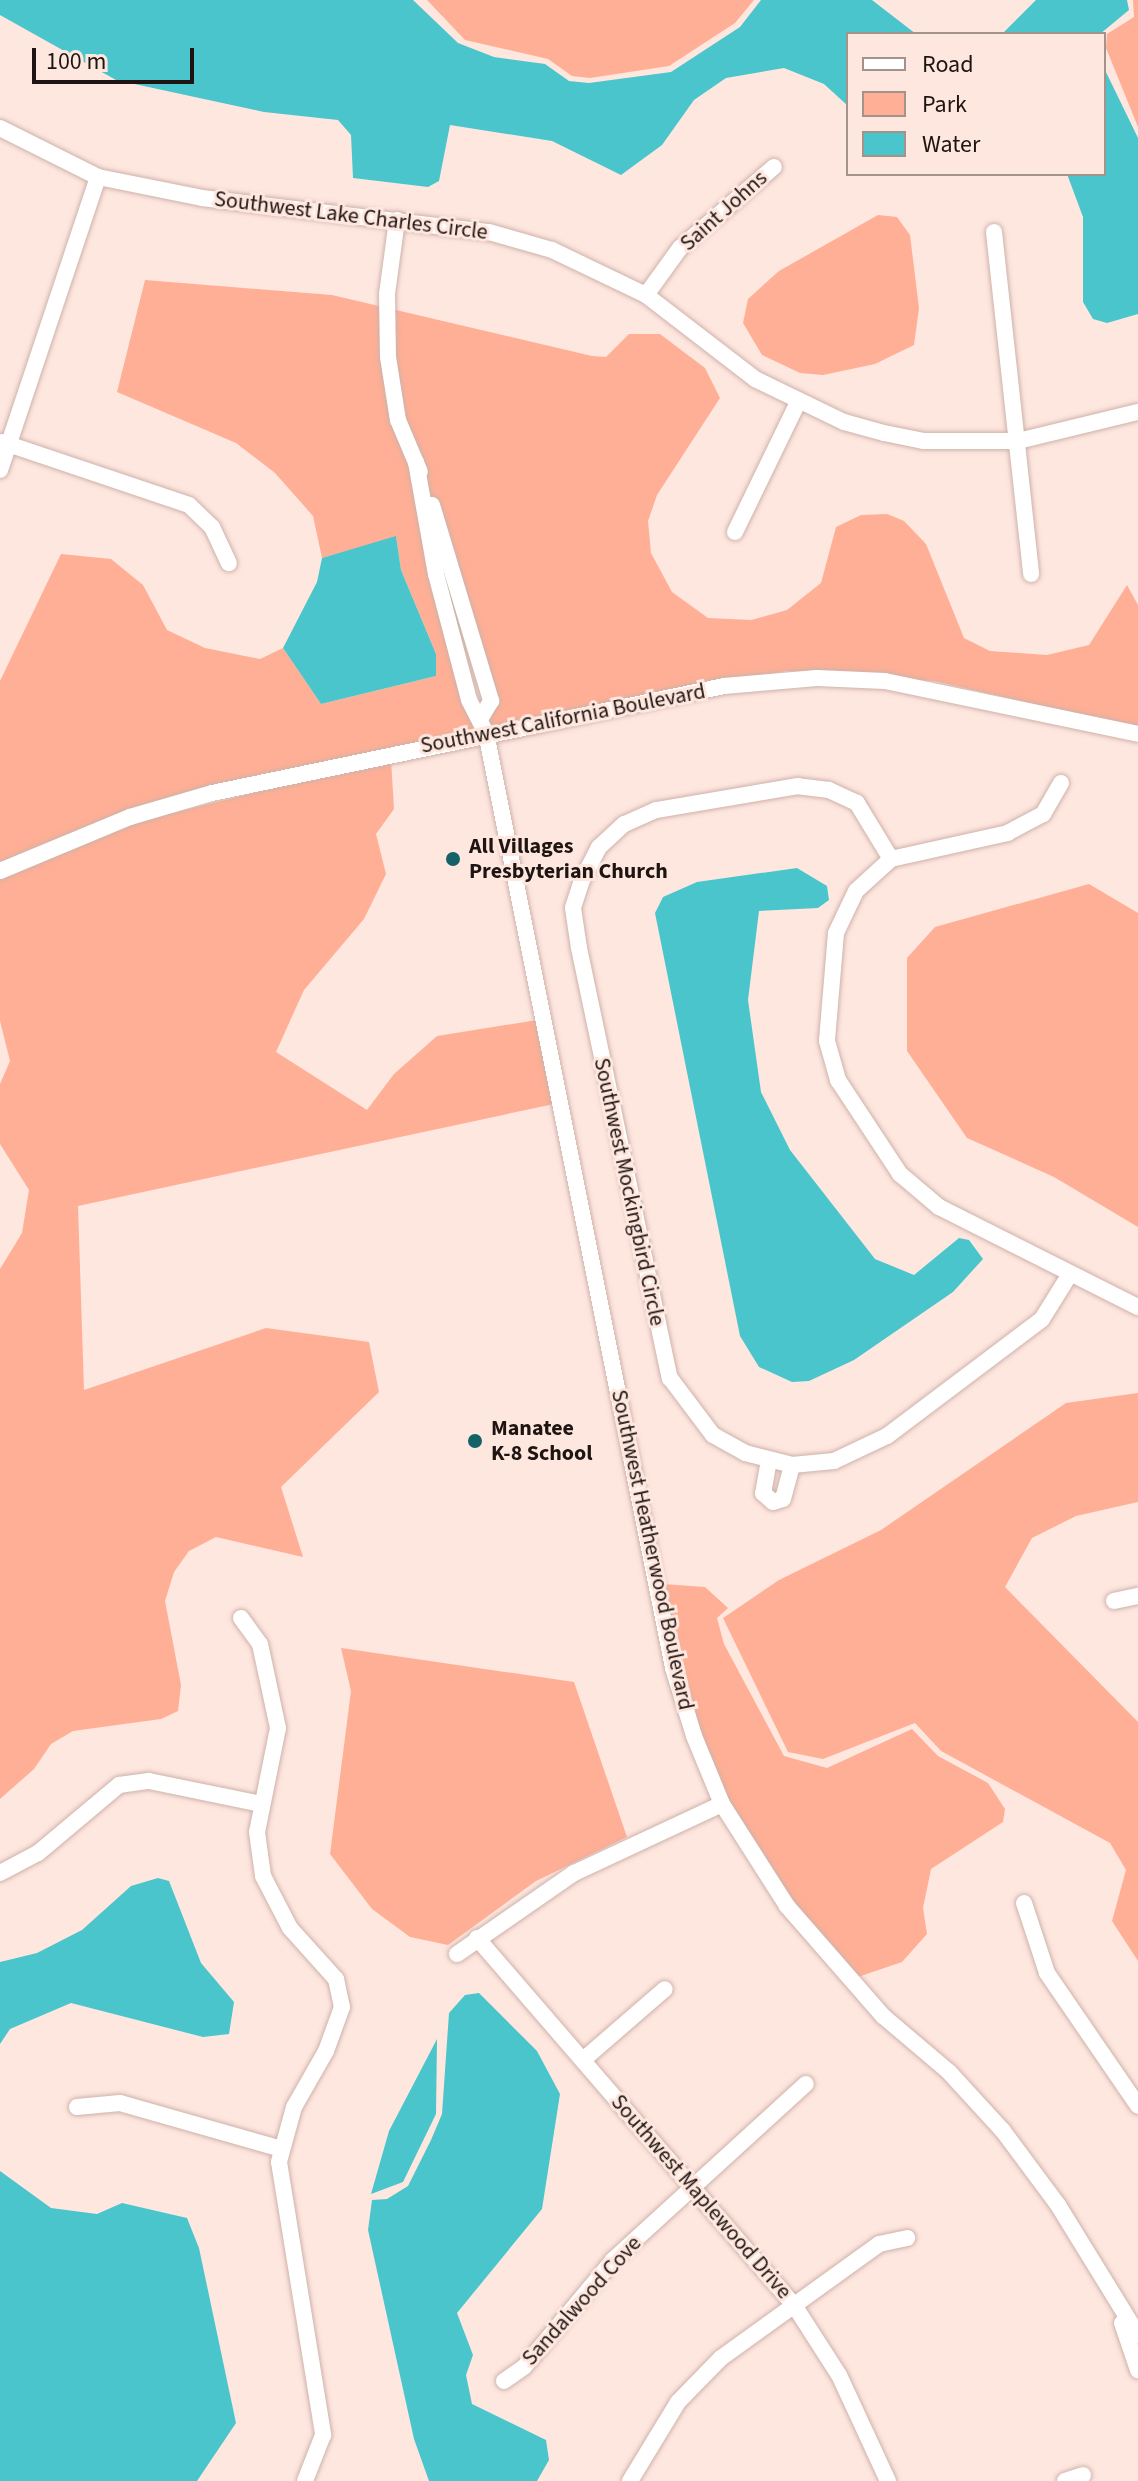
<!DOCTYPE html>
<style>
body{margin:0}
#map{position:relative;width:1138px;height:2481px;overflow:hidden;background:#fee7df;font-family:"Source Sans 3",sans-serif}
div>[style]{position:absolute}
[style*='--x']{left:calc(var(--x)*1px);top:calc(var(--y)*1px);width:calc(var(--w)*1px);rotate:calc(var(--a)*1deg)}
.green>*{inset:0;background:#ffaf95}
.water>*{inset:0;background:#4ac5cc}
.roads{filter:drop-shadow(0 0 2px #ceb2aa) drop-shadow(0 0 2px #ceb2aa)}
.minor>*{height:16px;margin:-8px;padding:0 8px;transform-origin:8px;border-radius:8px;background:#fff}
.dots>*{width:22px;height:22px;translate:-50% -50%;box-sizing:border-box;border:4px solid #fee7df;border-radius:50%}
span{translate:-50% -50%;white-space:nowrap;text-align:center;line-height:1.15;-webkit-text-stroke:6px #fee7df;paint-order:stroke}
.street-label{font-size:22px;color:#1e1411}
.poi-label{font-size:22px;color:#1e1411;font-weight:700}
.left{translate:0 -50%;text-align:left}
.legend{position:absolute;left:846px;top:32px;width:260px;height:144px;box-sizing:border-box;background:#fee7df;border:2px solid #a4938d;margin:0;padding:10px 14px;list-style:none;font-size:24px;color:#1e1411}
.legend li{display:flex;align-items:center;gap:16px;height:40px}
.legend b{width:40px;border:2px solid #a4938d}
.scale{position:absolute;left:32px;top:48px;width:162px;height:36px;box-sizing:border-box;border:4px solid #1e1411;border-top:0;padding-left:10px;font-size:24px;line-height:28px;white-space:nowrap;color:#1e1411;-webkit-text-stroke:6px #fee7df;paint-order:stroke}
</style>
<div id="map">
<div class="green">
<i style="clip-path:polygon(427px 0,754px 0,735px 23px,669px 66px,590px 78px,572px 76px,548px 59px,465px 40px)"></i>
<i style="clip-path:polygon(1133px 0,1138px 0,1138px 127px,1106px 48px,1107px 34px,1134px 17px)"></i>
<i style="clip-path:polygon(878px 215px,897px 217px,910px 235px,919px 308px,914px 345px,875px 364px,823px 375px,800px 373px,762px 355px,743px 323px,748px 299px,779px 271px)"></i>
<i style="clip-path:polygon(145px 280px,332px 295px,592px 356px,606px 357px,629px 334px,660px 334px,705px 368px,720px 398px,657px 495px,648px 521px,651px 553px,672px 592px,708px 618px,751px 620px,787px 610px,821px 583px,836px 527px,861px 515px,887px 514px,904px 521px,926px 544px,964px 638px,990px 651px,1047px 655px,1089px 645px,1127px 585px,1138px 605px,1138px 728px,934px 681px,786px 671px,491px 727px,450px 563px,439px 566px,479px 729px,211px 788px,0 865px,0 681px,61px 554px,111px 559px,143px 585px,167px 630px,205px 648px,260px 659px,283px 648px,321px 704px,436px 676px,436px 654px,401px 570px,396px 537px,322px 558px,313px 516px,275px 473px,236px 443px,117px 392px)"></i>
<i style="clip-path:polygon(391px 759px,394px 809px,376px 834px,386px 874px,364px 919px,304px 990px,276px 1052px,367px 1110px,394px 1074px,437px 1036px,537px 1020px,554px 1104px,78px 1206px,84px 1390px,266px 1328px,369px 1342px,379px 1392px,281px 1487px,303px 1557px,216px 1537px,189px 1551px,174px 1572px,165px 1601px,181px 1685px,178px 1711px,161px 1719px,73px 1731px,51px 1744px,34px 1769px,0 1799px,0 1269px,22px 1233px,29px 1190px,0 1144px,0 1084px,10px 1061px,0 1021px,0 877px,132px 823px)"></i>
<i style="clip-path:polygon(1089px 884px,1138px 913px,1138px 1227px,1054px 1177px,967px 1138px,907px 1051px,907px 958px,935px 927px)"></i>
<i style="clip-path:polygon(1138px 1393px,1138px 1502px,1076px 1516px,1032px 1538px,1005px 1587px,1138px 1722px,1138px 1961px,1112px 1921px,1126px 1870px,1110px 1843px,941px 1751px,915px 1723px,823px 1759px,788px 1752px,723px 1618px,779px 1580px,881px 1530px,1066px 1403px)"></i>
<i style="clip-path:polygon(663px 1584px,705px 1587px,728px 1608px,717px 1618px,724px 1644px,784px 1756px,827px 1768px,912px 1729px,938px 1756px,988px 1783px,1005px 1809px,1003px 1822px,931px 1869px,923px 1908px,927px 1934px,902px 1962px,855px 1978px,792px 1902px,728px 1801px,704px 1745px)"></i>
<i style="clip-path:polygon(341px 1648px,574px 1682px,627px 1837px,536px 1881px,448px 1945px,410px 1937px,372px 1909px,330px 1854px,351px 1691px)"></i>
</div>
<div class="water">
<i style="clip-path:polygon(0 0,413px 0,458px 43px,494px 57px,545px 64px,569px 81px,589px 83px,671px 72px,740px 27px,761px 0,872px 0,916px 34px,848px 34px,848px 106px,824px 84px,784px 68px,726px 78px,694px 100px,662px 145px,621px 175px,552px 141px,450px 125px,439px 181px,428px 187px,353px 178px,351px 135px,338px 120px,264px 112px,116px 80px,0 15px)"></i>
<i style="clip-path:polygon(1036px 0,1127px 0,1129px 10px,1100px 34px,1002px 34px)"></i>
<i style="clip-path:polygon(1104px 68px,1138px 138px,1138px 314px,1107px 323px,1093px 319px,1083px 302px,1083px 217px,1067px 174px,1104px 174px)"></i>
<i style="clip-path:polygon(396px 536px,401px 570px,436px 654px,436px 676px,321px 704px,283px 648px,317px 582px,322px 558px)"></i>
<i style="clip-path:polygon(797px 868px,827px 886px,829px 900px,818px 908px,759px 911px,748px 1000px,761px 1092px,790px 1150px,875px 1259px,914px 1275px,959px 1238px,969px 1240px,983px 1259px,953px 1292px,854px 1360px,809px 1381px,792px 1382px,759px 1367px,740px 1336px,655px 913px,663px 897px,697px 882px)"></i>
<i style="clip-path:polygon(158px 1878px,169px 1881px,201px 1963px,234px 2002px,229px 2034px,203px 2037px,71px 2003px,10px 2029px,0 2044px,0 1962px,37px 1953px,82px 1930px,131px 1886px)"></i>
<i style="clip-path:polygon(479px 1993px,537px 2051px,560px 2094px,542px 2209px,457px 2313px,473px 2355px,466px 2375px,472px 2404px,546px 2440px,549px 2460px,537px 2481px,429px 2481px,414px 2439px,368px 2230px,372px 2200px,387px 2199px,408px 2186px,431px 2140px,442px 2114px,449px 2013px,465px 1995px)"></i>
<i style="clip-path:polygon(437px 2039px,436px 2114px,403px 2182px,371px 2194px,389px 2131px)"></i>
<i style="clip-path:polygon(0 2171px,51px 2208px,97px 2214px,122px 2203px,187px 2218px,199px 2248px,236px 2423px,197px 2481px,0 2481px)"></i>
</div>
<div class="roads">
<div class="minor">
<i style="--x:0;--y:128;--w:110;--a:26.6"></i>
<i style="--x:98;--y:177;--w:106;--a:11.4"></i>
<i style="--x:202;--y:198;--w:289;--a:6.8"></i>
<i style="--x:489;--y:232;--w:66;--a:15.9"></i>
<i style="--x:552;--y:250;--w:104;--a:25.6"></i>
<i style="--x:646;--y:295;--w:138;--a:37.6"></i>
<i style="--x:755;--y:379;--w:99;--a:25.8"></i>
<i style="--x:844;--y:422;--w:41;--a:15.4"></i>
<i style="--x:884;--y:433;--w:41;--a:11.3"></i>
<i style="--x:924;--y:441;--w:94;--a:0"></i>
<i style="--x:1018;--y:441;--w:123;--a:-13.6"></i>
<i style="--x:397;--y:220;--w:75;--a:97.7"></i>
<i style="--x:387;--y:294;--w:63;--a:89.1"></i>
<i style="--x:388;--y:357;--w:64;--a:81"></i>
<i style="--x:398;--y:420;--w:56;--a:67.1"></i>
<i style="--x:994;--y:232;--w:344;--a:83.8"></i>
<i style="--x:646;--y:295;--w:58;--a:-54.1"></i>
<i style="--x:680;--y:248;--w:124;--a:-40.8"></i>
<i style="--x:2;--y:442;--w:197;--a:18.6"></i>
<i style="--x:189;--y:505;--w:32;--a:44"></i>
<i style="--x:212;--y:527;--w:40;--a:65"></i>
<i style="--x:416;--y:462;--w:114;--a:79.9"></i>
<i style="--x:436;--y:574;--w:130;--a:75.3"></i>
<i style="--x:469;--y:700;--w:37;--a:63"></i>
<i style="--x:486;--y:733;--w:954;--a:78.69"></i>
<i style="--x:673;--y:1668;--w:71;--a:72.8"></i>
<i style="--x:694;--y:1736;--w:74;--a:67.6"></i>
<i style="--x:722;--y:1804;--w:121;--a:57.5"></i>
<i style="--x:787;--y:1906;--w:146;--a:48.9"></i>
<i style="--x:883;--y:2016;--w:87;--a:40.3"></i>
<i style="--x:949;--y:2072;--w:80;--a:47.5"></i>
<i style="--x:1003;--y:2131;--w:92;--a:53.4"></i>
<i style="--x:1058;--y:2205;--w:153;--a:58.4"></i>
<i style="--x:0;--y:470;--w:309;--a:-71.5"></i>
<i style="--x:432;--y:505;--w:205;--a:73.2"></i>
<i style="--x:491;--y:701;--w:17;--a:121"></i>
<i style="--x:735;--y:532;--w:144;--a:-64.1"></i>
<i style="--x:1061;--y:783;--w:36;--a:120"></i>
<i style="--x:1043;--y:814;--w:40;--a:152"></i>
<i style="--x:1008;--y:833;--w:120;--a:167.5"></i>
<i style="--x:891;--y:859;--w:47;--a:137.6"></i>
<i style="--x:856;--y:891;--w:47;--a:115.5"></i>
<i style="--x:836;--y:933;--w:108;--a:94.8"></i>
<i style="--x:827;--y:1041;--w:41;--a:74.2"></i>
<i style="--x:838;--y:1080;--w:113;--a:56.6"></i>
<i style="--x:900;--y:1174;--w:51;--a:40.2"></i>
<i style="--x:939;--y:1207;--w:223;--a:26.7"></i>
<i style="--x:891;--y:859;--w:66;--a:-121.3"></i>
<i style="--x:857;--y:803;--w:31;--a:-155"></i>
<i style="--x:829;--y:790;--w:31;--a:-173"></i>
<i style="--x:798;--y:786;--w:144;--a:170.4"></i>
<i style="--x:656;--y:810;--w:35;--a:156"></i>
<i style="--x:624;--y:824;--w:34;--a:137"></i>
<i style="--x:599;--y:847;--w:37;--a:117"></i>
<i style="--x:582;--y:880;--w:29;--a:108"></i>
<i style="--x:573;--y:908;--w:40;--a:81.5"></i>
<i style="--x:579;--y:948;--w:440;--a:78.1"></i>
<i style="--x:670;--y:1378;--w:71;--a:53"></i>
<i style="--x:713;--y:1435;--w:37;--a:29"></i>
<i style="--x:745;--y:1453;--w:49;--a:14.3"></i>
<i style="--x:792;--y:1465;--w:42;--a:-5.4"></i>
<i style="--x:834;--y:1461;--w:59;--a:-25.3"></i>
<i style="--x:887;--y:1436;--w:194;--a:-37"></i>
<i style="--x:1042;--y:1319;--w:53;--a:-58.1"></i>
<i style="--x:0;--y:871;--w:141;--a:-22.6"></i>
<i style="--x:130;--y:817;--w:85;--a:-16.3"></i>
<i style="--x:212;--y:793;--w:523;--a:-11.8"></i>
<i style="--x:724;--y:686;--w:93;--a:-4.9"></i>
<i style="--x:817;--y:678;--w:68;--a:2.5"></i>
<i style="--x:885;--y:681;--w:258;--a:11.8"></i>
<i style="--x:769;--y:1460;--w:34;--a:100"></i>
<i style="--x:763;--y:1493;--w:13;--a:42"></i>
<i style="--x:773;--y:1502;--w:10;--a:-17"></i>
<i style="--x:783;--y:1499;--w:35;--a:-75"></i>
<i style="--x:1114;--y:1601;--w:25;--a:-12"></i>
<i style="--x:241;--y:1618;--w:32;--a:54"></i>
<i style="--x:260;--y:1644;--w:86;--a:77.9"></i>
<i style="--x:278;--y:1728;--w:106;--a:101.4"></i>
<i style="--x:257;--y:1832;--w:44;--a:82.2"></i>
<i style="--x:263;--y:1876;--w:59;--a:62.6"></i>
<i style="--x:290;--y:1928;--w:69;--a:48"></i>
<i style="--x:336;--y:1979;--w:29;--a:78"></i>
<i style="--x:342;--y:2007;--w:47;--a:110"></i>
<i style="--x:326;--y:2051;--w:64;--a:119.7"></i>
<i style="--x:294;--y:2107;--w:57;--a:105.3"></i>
<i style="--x:279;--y:2162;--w:277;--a:80.8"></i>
<i style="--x:323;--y:2435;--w:49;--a:111.4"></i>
<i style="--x:0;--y:1873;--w:43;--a:-27.8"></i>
<i style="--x:38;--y:1853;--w:106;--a:-40"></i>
<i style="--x:119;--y:1785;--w:30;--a:-8"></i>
<i style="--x:149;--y:1781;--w:114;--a:11.6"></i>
<i style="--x:1024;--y:1903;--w:74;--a:71.8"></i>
<i style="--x:1047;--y:1973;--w:161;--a:55.6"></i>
<i style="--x:477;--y:1938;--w:485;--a:49.2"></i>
<i style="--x:794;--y:2305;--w:83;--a:57.3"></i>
<i style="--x:839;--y:2375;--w:117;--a:65.2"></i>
<i style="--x:457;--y:1954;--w:142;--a:-34.7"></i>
<i style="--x:574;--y:1873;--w:163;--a:-25"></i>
<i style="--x:583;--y:2060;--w:108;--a:-40.9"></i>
<i style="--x:77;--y:2107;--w:43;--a:-5.3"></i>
<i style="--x:120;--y:2103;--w:167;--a:15.9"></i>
<i style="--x:1122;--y:2323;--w:50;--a:71.2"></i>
<i style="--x:504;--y:2381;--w:24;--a:-35"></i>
<i style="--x:524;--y:2367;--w:139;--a:-50.2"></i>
<i style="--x:613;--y:2260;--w:261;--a:-42.4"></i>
<i style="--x:630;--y:2481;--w:92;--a:-58.7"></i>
<i style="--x:678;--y:2402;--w:62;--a:-45.7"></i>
<i style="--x:721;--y:2358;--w:195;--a:-35.8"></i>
<i style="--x:879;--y:2244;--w:29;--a:-12"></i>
<i style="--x:1065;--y:2481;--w:19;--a:-18"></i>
</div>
</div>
<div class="dots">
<i style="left:453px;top:859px;background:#126267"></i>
<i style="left:475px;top:1441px;background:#126267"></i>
</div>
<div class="street-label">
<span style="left:724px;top:211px;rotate:-42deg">Saint Johns</span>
<span style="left:351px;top:216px;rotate:7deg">Southwest Lake Charles Circle</span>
<span style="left:563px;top:719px;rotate:-11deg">Southwest California Boulevard</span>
<span style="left:629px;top:1192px;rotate:78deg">Southwest Mockingbird Circle</span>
<span style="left:652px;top:1550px;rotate:78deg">Southwest Heatherwood Boulevard</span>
<span style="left:701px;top:2197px;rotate:49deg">Southwest Maplewood Drive</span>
<span style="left:582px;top:2301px;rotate:-48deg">Sandalwood Cove</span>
</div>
<div class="poi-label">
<span class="left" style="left:469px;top:859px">All Villages<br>Presbyterian Church</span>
<span class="left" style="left:491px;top:1441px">Manatee<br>K-8 School</span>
</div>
<ul class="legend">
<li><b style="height:10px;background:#fff"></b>Road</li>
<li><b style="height:22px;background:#ffaf95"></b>Park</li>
<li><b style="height:22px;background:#4ac5cc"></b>Water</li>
</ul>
<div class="scale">100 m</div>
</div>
